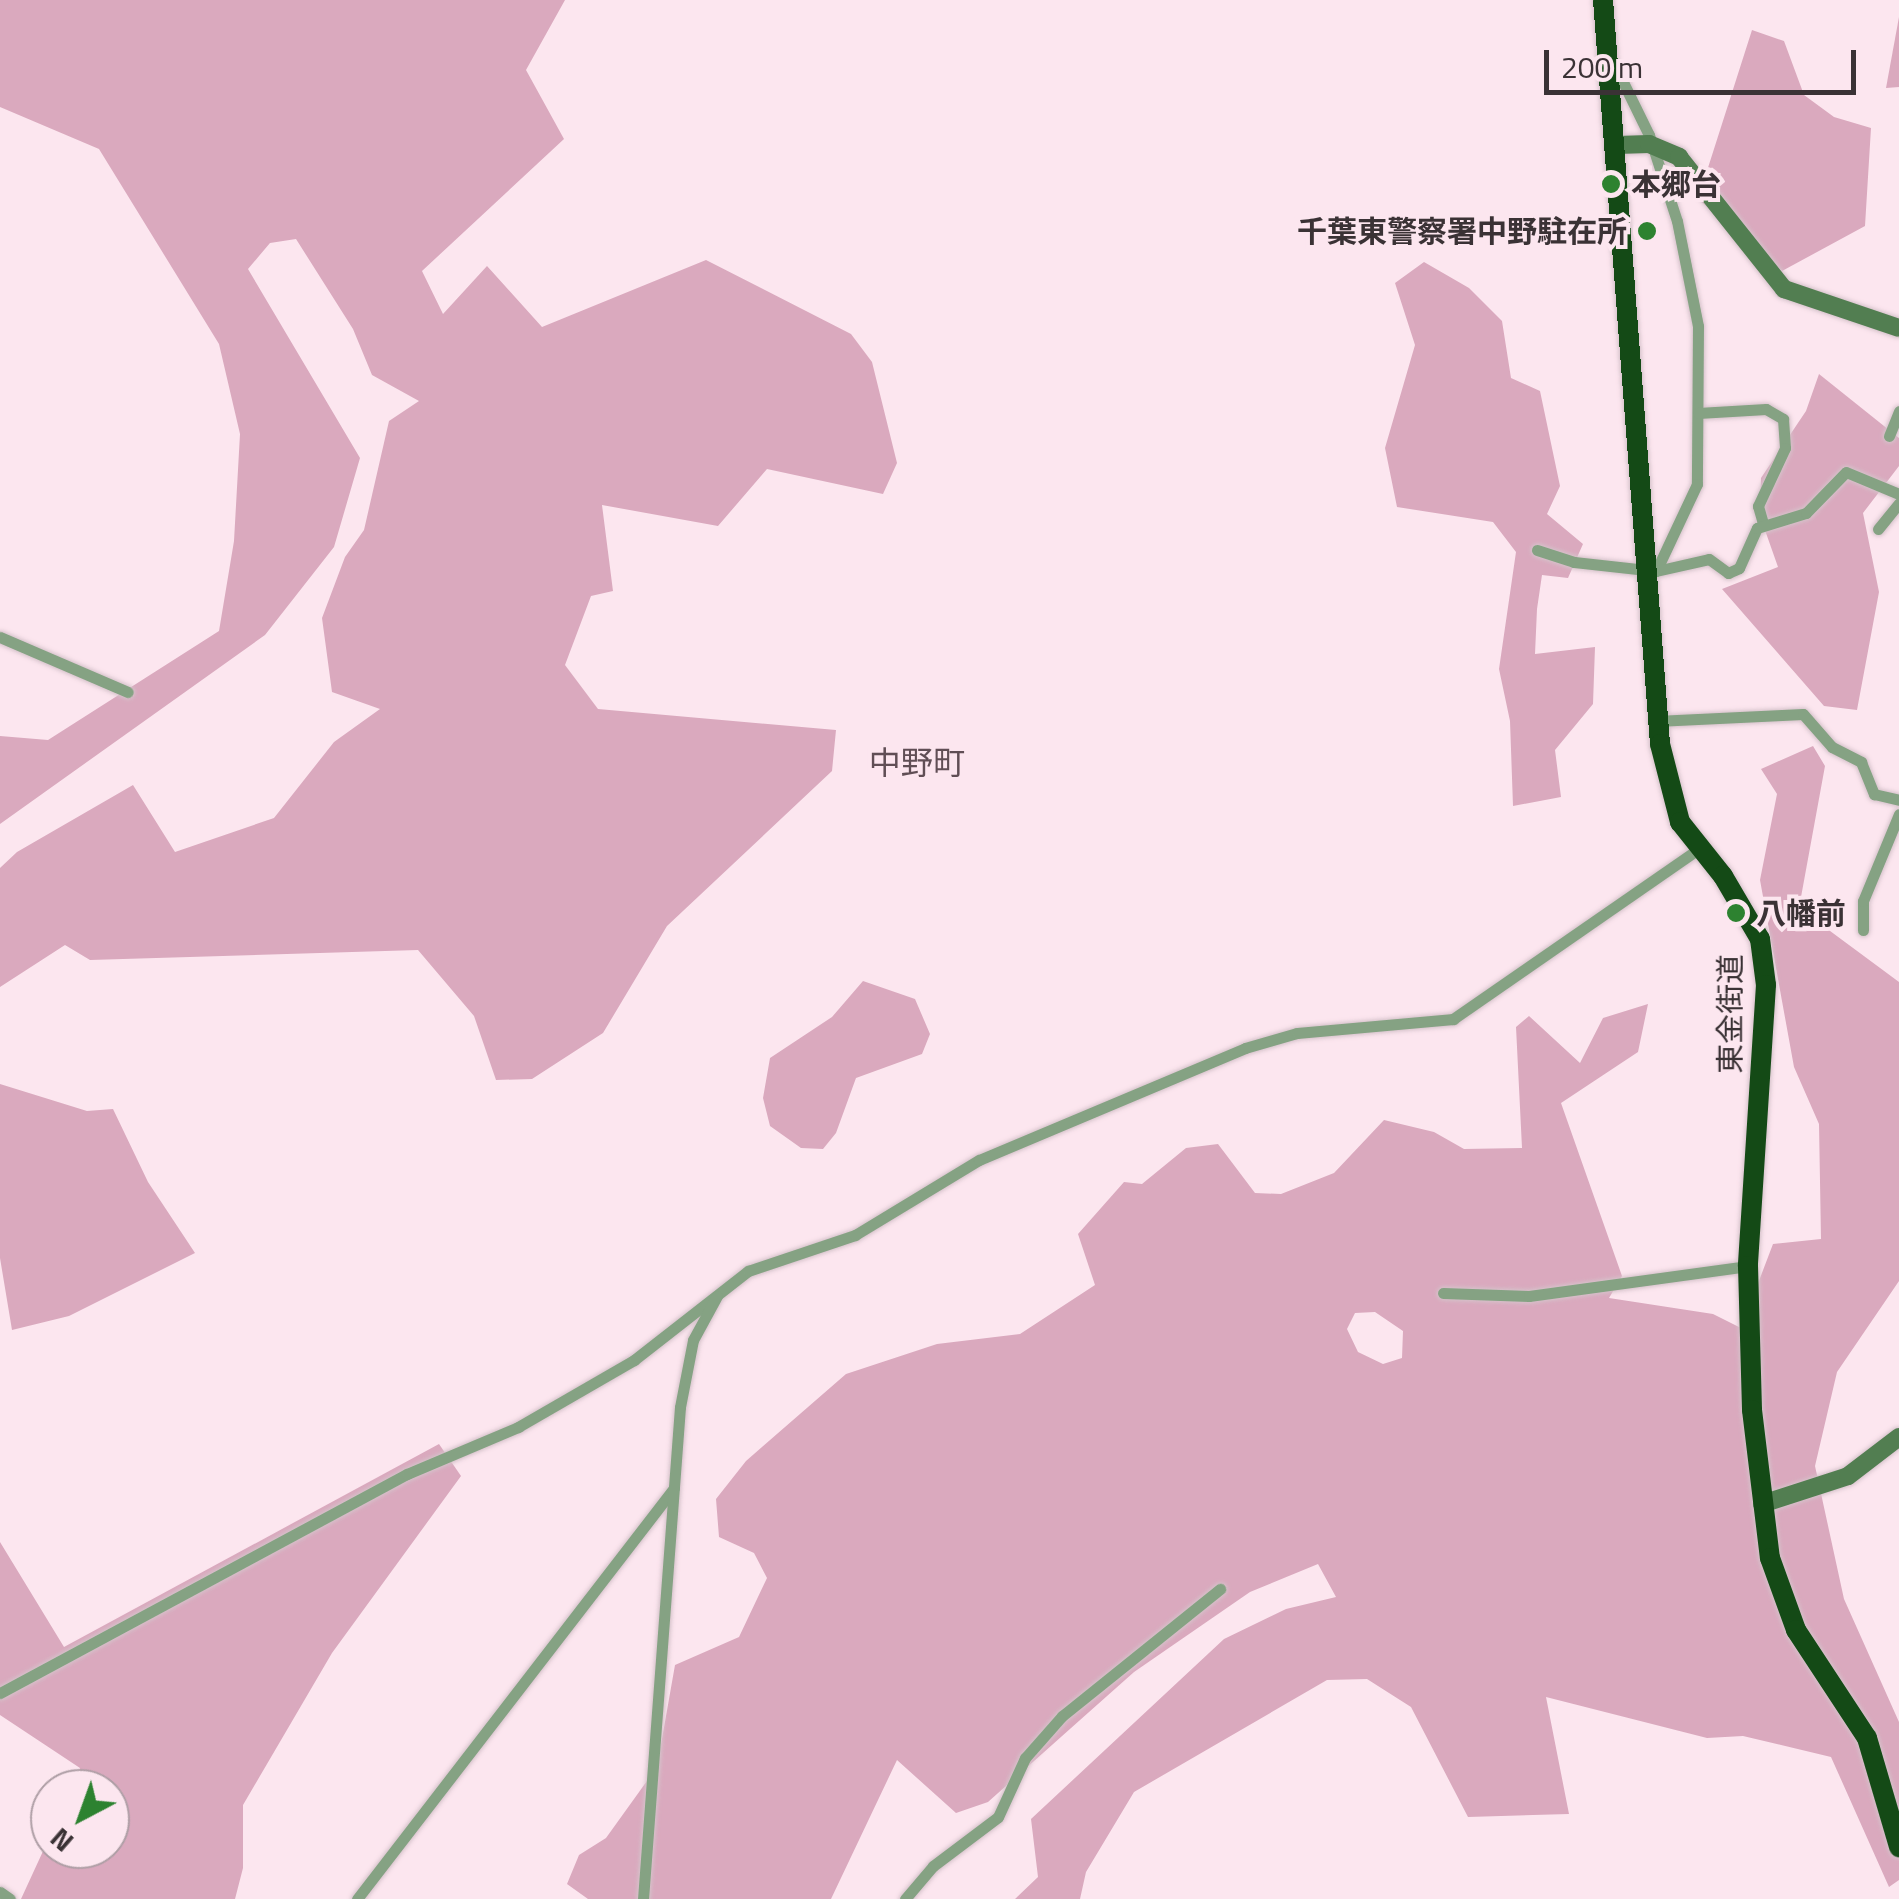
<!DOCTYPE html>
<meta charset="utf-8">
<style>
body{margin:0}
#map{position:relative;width:1899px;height:1899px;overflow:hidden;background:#fce6ef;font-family:"Titillium Web","Noto Sans JP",sans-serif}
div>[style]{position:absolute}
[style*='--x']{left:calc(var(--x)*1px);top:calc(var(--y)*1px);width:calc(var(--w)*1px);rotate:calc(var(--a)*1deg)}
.forest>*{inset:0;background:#daa9be}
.roads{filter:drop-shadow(0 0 2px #d5c2ca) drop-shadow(0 0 2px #d5c2ca)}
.street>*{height:11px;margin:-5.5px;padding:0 5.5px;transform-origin:5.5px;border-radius:5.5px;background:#85a283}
.secondary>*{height:18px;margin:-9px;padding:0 9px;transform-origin:9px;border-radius:9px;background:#527e51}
.highway>*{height:20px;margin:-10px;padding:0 10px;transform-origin:10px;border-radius:10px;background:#144a16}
.dots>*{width:28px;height:28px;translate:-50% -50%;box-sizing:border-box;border:5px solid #fce6ef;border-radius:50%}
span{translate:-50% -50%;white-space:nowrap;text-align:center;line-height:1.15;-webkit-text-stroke:8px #fce6ef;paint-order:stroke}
.poi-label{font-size:30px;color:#3a3235;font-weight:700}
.left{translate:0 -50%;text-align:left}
.right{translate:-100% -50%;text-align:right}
.street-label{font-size:30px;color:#3a3235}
.neighbourhood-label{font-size:32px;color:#604e55}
.north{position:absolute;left:30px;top:1769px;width:100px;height:100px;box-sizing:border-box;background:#fce6ef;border:2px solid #ae9ea5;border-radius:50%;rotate:221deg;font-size:28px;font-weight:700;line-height:40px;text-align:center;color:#3a3235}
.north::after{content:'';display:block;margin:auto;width:35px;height:45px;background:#2d8230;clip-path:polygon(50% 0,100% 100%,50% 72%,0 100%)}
.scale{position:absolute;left:1544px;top:50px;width:312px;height:45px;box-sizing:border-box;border:5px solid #3a3235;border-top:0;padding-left:12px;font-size:30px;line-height:35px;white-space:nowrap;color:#3a3235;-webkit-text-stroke:8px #fce6ef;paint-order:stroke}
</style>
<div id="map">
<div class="forest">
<i style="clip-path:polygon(0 0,565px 0,526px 70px,564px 139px,422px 271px,443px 314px,487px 266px,542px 327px,706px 260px,851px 334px,872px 362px,897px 463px,883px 494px,767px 469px,718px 526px,602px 505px,613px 591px,591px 596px,565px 665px,598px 709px,836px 730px,832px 771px,667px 926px,603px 1033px,532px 1079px,496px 1080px,474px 1016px,418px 950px,90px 960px,65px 945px,0 987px,0 868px,17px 852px,133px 785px,175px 852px,274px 818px,334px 742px,380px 709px,332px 692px,322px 618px,345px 557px,364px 530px,389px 421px,419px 401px,372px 375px,353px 329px,296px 239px,270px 243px,248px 269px,360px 458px,334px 547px,265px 635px,0 824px,0 736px,48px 740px,219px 631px,234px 541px,240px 434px,219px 344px,99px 149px,0 107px)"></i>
<i style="clip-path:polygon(1899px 17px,1899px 87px,1886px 88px)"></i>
<i style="clip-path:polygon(1752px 30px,1784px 41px,1804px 95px,1834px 117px,1871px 128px,1865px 226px,1782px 271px,1698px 199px)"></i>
<i style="clip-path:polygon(1424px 262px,1469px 288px,1502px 321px,1511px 378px,1540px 391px,1560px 486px,1547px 514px,1583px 544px,1568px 578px,1542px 575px,1537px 609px,1535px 654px,1595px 647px,1593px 704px,1555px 750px,1561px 797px,1513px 806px,1510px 721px,1499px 669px,1516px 552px,1493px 522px,1397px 507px,1385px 448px,1415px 345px,1395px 283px)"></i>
<i style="clip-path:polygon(1819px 374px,1899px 438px,1899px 466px,1863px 513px,1879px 592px,1857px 710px,1824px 706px,1722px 589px,1778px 567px,1760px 516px,1761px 478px,1806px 411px)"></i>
<i style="clip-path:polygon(evenodd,1813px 746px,1825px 766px,1799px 908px,1899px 982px,1899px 1281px,1837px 1372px,1815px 1466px,1844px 1599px,1899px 1722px,1899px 1880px,1889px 1887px,1831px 1757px,1743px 1736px,1707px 1738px,1546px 1697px,1569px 1814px,1468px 1817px,1411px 1707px,1367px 1679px,1327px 1680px,1134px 1792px,1086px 1872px,1080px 1899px,1015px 1899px,1038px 1877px,1031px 1819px,1224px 1639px,1286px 1609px,1336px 1597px,1318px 1564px,1250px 1592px,1134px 1672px,988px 1802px,956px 1813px,897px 1760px,831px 1899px,588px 1899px,567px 1884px,579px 1855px,606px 1838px,657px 1767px,675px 1665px,739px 1637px,767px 1578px,754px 1553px,719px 1537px,716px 1499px,746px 1461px,846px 1374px,937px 1344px,1020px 1334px,1095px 1285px,1078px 1234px,1124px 1182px,1142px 1184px,1186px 1148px,1218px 1144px,1255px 1193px,1281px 1194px,1334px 1173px,1384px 1120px,1434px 1132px,1464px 1149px,1522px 1148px,1516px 1027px,1529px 1016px,1580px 1063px,1603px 1018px,1648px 1004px,1638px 1052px,1561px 1103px,1622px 1276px,1609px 1298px,1713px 1314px,1741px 1328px,1773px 1244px,1821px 1239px,1819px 1124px,1794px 1067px,1760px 880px,1777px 794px,1761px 769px,1813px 746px,1375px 1312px,1403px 1331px,1402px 1358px,1383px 1364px,1358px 1352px,1347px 1329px,1355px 1313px,1375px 1312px)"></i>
<i style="clip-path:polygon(863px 981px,915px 999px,930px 1034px,922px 1054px,856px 1078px,836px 1133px,823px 1149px,801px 1148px,770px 1126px,763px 1098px,770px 1058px,832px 1017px)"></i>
<i style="clip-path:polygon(0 1084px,87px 1111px,113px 1109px,148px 1182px,195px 1253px,69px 1316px,12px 1330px,0 1258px)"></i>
<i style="clip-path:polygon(439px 1444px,461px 1476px,332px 1653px,243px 1805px,243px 1868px,235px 1899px,21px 1899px,50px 1836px,50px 1849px,110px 1849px,110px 1789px,71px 1789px,80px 1768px,0 1715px,0 1542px,64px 1647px)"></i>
</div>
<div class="roads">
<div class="street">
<i style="--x:1612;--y:78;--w:12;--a:20"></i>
<i style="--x:1623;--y:82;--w:59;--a:63.9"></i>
<i style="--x:1649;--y:135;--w:90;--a:72"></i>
<i style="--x:1677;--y:221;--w:107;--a:78.7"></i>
<i style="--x:1698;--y:326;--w:158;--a:90.4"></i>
<i style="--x:1697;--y:484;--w:96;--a:115.2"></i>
<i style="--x:1698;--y:413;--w:68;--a:-3.4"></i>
<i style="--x:1766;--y:409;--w:20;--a:30"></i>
<i style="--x:1783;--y:419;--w:29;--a:86"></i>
<i style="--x:1785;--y:448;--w:64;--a:115"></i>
<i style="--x:1758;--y:506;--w:18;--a:74"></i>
<i style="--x:1889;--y:436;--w:27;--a:-68"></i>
<i style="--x:1878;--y:529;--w:33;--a:-51"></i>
<i style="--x:1537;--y:550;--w:39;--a:18"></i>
<i style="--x:1574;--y:562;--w:82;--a:6.3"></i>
<i style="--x:1656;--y:571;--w:54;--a:-12.8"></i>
<i style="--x:1709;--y:559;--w:24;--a:36"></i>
<i style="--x:1728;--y:573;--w:12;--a:-24"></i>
<i style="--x:1739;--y:568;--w:44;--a:-65.8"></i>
<i style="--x:1757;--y:528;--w:51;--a:-17"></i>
<i style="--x:1806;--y:513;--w:57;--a:-45.7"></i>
<i style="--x:1846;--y:472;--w:57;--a:22.5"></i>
<i style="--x:0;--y:637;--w:139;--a:23.3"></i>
<i style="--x:1656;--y:721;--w:147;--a:-2.7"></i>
<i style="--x:1803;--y:714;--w:44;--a:48.7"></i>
<i style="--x:1832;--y:747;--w:33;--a:27"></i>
<i style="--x:1861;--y:762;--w:35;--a:68"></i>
<i style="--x:1874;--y:794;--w:26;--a:13"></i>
<i style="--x:1863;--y:930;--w:29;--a:-90"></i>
<i style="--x:1863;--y:901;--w:94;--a:-67.5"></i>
<i style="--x:1443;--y:1293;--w:86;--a:2"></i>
<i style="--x:1529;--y:1296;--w:221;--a:-7.8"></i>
<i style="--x:0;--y:1693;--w:462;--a:-28.3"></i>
<i style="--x:407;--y:1474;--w:121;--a:-22.9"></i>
<i style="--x:518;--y:1427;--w:134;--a:-30"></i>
<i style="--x:634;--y:1360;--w:145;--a:-38"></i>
<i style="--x:748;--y:1271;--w:113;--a:-18.6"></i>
<i style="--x:855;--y:1235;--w:145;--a:-31.2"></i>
<i style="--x:979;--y:1160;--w:289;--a:-22.8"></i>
<i style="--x:1245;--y:1048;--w:54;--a:-16.1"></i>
<i style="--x:1297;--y:1033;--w:157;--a:-5.1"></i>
<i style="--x:1453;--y:1019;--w:300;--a:-34.7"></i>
<i style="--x:0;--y:1892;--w:12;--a:35"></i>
<i style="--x:357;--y:1899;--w:519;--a:-52.36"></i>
<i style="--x:643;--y:1899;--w:493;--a:-85.7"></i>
<i style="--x:680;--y:1407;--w:68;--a:-79"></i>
<i style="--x:693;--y:1340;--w:50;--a:-61.4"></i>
<i style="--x:905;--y:1899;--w:43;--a:-49.7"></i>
<i style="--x:933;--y:1866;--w:81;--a:-37"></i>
<i style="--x:998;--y:1817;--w:65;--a:-65.4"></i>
<i style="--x:1025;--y:1758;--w:56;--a:-48.6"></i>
<i style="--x:1062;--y:1716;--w:203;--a:-38.8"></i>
</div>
<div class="secondary">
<i style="--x:1617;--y:145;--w:32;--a:-2"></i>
<i style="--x:1649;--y:144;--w:33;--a:23"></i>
<i style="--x:1679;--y:157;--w:169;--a:51.5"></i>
<i style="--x:1784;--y:289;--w:121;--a:18.7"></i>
<i style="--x:1762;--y:1504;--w:90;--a:-18"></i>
<i style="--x:1848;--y:1476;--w:64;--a:-37.4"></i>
</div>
<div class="highway">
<i style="--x:1603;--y:0;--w:746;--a:85.62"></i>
<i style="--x:1660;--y:744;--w:81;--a:75.6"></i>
<i style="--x:1680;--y:822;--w:69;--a:51.5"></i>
<i style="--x:1723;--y:876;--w:73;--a:59.6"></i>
<i style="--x:1760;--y:939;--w:46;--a:82.6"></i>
<i style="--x:1766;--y:985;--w:282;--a:93.7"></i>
<i style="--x:1748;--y:1266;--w:144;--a:88.4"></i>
<i style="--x:1752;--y:1410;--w:149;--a:83.1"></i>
<i style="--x:1770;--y:1558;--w:77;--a:70.1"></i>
<i style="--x:1796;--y:1630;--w:129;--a:56.7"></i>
<i style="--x:1867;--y:1738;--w:114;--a:73.6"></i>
</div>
</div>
<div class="dots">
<i style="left:1611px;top:184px;background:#2d8230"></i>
<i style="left:1647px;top:231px;background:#2d8230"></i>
<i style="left:1736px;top:913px;background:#2d8230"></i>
</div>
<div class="poi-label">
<span class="left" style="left:1631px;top:184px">本郷台</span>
<span class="right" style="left:1627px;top:231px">千葉東警察署中野駐在所</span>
<span class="left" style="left:1756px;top:913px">八幡前</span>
</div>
<div class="street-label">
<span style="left:1730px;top:1014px;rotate:-90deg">東金街道</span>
</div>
<div class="neighbourhood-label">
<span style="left:917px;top:762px">中野町</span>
</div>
<div class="north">N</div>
<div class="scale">200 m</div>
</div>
